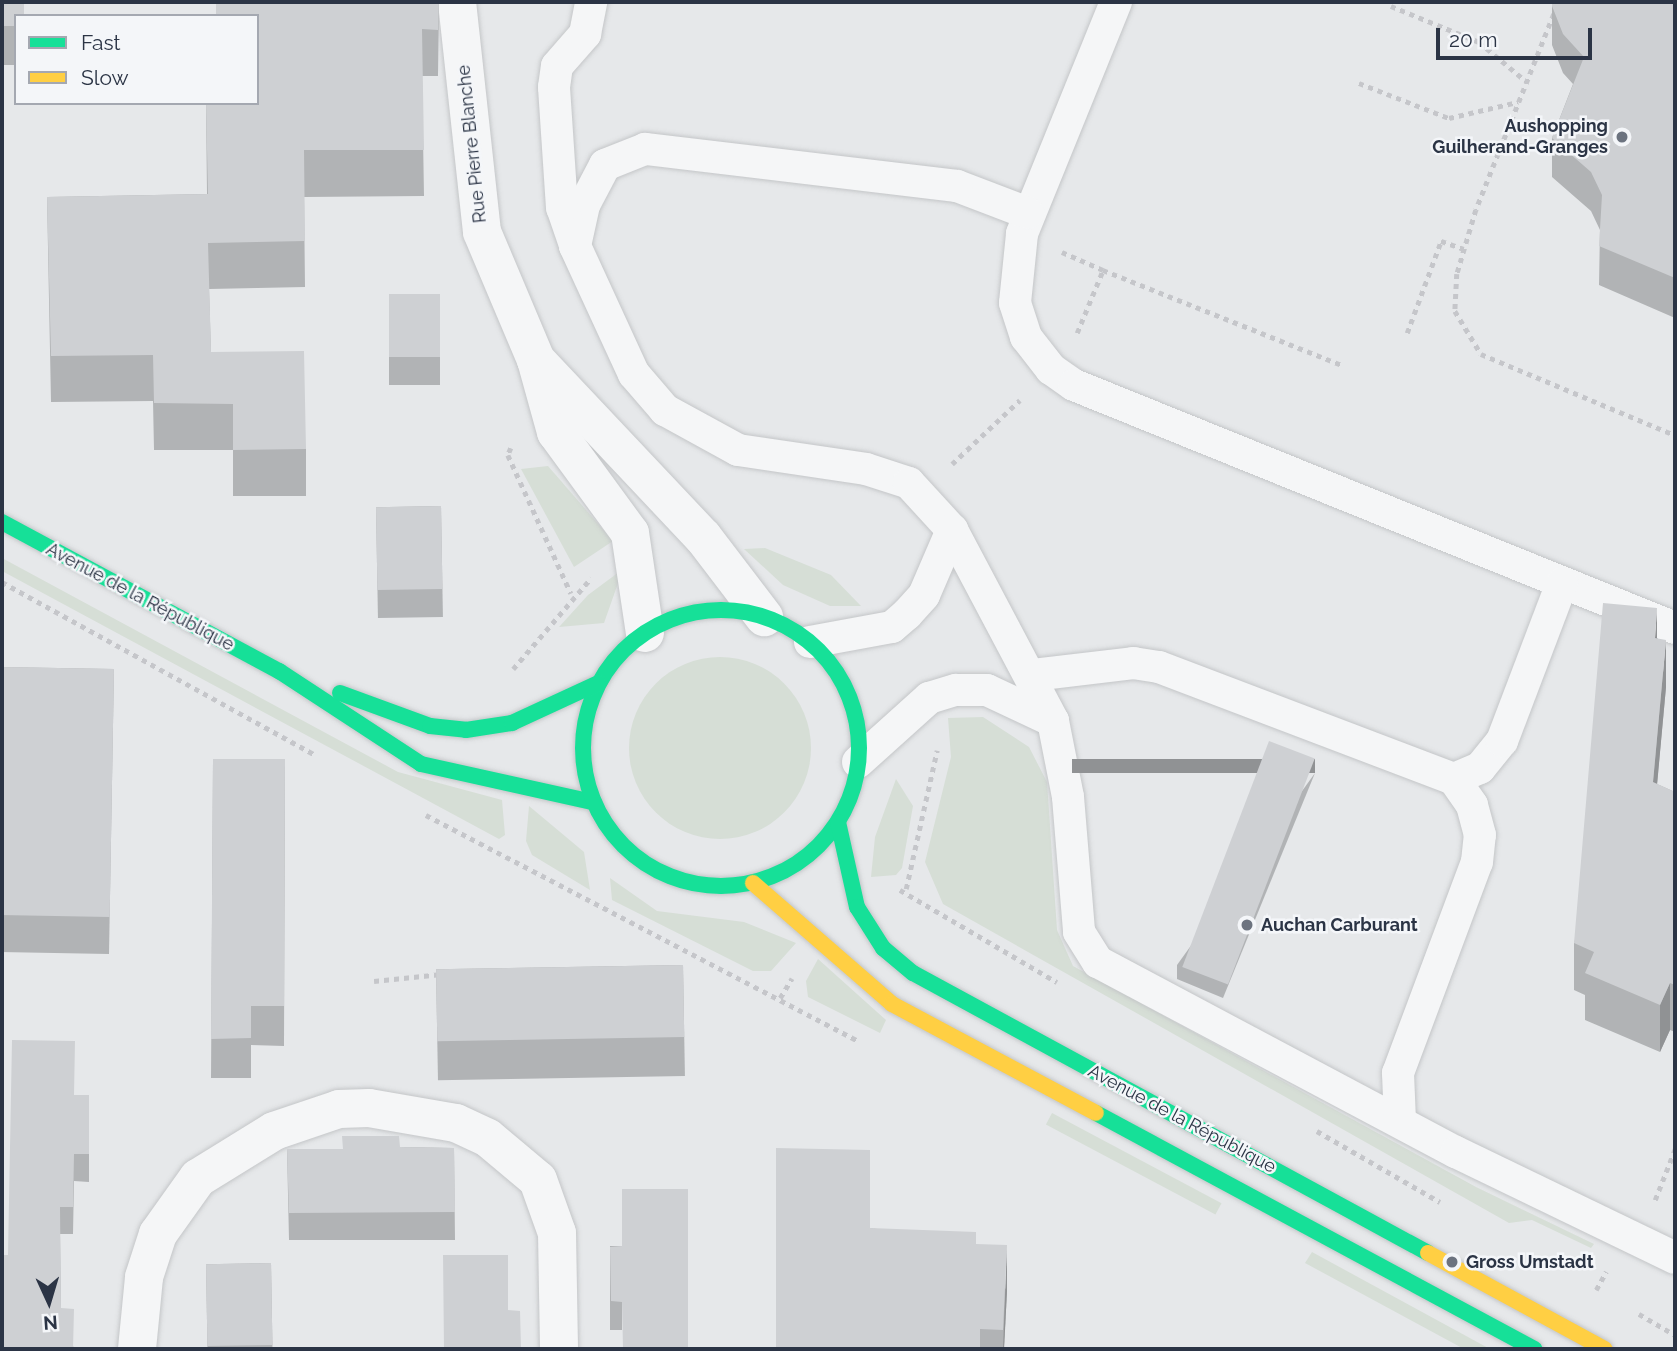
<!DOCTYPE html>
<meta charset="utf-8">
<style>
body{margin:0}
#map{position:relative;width:1677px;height:1351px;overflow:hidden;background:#e6e8ea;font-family:Raleway,sans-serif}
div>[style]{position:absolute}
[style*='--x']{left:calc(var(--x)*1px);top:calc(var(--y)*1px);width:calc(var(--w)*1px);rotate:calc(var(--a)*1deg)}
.green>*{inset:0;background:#d6ded6;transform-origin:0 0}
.round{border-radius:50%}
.path>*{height:4.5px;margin-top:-2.25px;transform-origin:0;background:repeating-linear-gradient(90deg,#c5c6ca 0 5px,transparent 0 10px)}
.roads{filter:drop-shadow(0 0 2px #c4c6c8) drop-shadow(0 0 2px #c4c6c8)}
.lane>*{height:32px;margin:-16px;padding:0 16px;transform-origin:16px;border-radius:16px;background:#f5f6f7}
.street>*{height:38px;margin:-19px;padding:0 19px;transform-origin:19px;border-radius:19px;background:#f5f6f7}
.fast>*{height:16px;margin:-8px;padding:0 8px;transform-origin:8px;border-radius:8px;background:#16e098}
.fast>.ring{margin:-8px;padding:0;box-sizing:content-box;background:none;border:16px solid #16e098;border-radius:50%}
.slow>*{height:16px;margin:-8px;padding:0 8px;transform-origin:8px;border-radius:8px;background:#ffcf43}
.wall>*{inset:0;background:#b1b3b5;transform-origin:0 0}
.shaded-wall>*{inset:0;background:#909294;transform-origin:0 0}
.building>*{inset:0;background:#ced0d3;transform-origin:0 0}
.dots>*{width:19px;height:19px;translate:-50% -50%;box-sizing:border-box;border:4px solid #f4f6f9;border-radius:50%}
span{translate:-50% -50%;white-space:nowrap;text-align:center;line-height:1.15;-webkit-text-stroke:5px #f4f6f9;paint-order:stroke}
.poi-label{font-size:18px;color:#2b3445;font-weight:700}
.right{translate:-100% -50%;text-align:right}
.left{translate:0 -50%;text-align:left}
.street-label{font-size:18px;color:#2b3445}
.frame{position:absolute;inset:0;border:4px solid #2b3445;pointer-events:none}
.legend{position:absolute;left:14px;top:14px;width:245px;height:91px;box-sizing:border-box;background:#f4f6f9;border:2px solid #a4a8b1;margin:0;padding:9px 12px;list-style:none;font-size:21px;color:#2b3445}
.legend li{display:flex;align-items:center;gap:14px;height:35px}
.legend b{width:35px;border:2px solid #a4a8b1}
.north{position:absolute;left:14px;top:1267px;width:70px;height:70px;-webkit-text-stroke:5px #f4f6f9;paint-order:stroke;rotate:176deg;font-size:19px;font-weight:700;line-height:28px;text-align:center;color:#2b3445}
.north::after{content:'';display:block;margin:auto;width:24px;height:32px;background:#2b3445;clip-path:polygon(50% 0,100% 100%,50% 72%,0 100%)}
.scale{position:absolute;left:1436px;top:28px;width:156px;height:32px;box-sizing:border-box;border:4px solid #2b3445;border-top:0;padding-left:9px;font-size:21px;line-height:24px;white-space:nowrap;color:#2b3445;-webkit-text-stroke:5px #f4f6f9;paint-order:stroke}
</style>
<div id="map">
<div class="green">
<i style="clip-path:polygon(548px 466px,613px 541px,574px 567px,521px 469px)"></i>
<i style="clip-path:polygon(765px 548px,831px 575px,861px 606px,830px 606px,783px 585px,744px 549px)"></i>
<i style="clip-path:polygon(2px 558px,398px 772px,502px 800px,505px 835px,499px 839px,2px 571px)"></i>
<i style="clip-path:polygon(623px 569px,604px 623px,559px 627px,588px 595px)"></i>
<i class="round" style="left:629px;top:657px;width:182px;height:182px"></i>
<i style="clip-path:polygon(983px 717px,1029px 747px,1047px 782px,1057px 930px,1073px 966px,1476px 1187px,1594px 1244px,1591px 1248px,1532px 1220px,1509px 1223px,943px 904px,925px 862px,951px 757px,948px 718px)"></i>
<i style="clip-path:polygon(896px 779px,913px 806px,902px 868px,896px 875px,871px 877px,875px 837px)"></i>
<i style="clip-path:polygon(529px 806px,584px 852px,590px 890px,532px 855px,526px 841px)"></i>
<i style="clip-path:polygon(610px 878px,657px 911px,744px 922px,796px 943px,771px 971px,753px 971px,612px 900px)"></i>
<i style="clip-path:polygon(818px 959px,886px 1020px,880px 1033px,808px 997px,806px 981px)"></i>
<i style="left:1052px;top:1113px;width:192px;height:13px;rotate:28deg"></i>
<i style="clip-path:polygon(1312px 1252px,1490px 1349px,1464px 1349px,1305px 1263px)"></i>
</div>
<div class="path">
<i style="--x:1391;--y:6;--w:95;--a:22.2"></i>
<i style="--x:1479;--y:42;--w:62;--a:39.8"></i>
<i style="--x:1554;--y:14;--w:211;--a:111.7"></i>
<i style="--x:1476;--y:210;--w:67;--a:106.5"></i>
<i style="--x:1457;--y:274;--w:37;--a:93"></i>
<i style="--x:1455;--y:311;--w:50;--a:58.8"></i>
<i style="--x:1481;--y:354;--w:210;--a:22.7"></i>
<i style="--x:1359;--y:83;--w:97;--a:21.3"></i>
<i style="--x:1449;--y:118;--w:71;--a:-13.1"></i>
<i style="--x:1062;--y:252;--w:45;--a:23.7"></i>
<i style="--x:1077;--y:333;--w:68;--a:-67.6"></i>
<i style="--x:1103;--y:270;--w:257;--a:21.7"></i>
<i style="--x:1407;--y:333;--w:98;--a:-69.7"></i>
<i style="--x:1441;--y:241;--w:24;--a:19"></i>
<i style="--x:511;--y:448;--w:8;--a:113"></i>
<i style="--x:508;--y:455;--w:152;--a:65.5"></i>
<i style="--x:952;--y:464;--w:93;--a:-43.3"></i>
<i style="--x:2;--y:582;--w:356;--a:28.9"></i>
<i style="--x:513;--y:669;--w:120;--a:-49.4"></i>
<i style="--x:426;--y:815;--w:488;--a:27.6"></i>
<i style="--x:906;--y:889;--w:142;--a:-77.4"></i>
<i style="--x:900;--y:890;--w:182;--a:30.4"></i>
<i style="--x:374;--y:981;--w:68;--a:-5.9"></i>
<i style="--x:780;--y:998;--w:23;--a:-59"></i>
<i style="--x:1317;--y:1131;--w:142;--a:30"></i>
<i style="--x:1655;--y:1200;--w:55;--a:-68.6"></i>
<i style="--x:1596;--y:1290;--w:21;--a:-61"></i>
<i style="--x:1639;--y:1314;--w:42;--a:30.3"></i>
</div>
<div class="roads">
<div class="lane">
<i style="--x:1116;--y:2;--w:250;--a:112.1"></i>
<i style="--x:1022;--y:234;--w:69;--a:95.8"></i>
<i style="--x:1015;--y:303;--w:36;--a:72"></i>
<i style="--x:1026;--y:337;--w:41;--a:52"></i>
<i style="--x:1051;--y:369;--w:28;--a:35"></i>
<i style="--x:1074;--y:385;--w:648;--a:22.01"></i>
<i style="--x:1028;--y:213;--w:76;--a:-159.2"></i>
<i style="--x:957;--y:186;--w:314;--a:-173.2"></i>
<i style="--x:645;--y:149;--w:43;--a:158.2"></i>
<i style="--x:605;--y:165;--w:45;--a:117.7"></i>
<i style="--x:584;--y:205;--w:42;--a:102.4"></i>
<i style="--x:575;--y:246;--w:141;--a:65.3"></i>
<i style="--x:634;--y:374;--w:48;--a:49.3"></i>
<i style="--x:665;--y:410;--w:83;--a:28.7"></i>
<i style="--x:738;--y:450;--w:129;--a:8.4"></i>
<i style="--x:866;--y:469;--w:45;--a:18"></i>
<i style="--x:909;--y:483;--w:64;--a:47.5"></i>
<i style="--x:952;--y:530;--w:216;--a:62.1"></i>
<i style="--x:1053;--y:721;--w:77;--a:78.8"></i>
<i style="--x:1068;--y:797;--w:135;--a:85.3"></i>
<i style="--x:1079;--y:932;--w:36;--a:58"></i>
<i style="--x:1098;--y:962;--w:405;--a:28"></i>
<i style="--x:1456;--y:1152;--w:243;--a:25.8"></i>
<i style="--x:575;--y:245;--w:39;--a:-109"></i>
<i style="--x:562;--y:208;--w:121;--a:-93.8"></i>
<i style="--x:554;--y:87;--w:21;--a:-82"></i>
<i style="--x:557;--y:66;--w:43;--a:-48.8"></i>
<i style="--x:585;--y:34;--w:33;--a:-79"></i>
<i style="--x:810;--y:642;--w:83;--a:-10.4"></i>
<i style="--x:892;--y:627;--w:20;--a:-41"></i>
<i style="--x:907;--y:614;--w:25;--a:-48"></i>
<i style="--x:924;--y:595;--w:71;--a:-66.7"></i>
<i style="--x:1033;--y:675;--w:101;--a:-6.8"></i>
<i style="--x:1133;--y:663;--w:26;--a:9"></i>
<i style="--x:1159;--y:667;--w:316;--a:20.8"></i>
<i style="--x:1454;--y:779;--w:28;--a:-23"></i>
<i style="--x:1480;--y:768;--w:35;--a:-51"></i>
<i style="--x:1502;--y:741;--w:169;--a:-69.2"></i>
<i style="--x:858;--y:762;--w:96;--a:-42"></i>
<i style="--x:929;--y:698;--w:28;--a:-17"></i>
<i style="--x:956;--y:690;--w:31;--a:0"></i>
<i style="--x:987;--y:690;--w:73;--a:25.2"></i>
<i style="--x:1400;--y:1121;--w:48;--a:-92.4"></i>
<i style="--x:1398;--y:1073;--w:225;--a:-69.5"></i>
<i style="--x:1477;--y:862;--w:27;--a:-84"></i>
<i style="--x:1480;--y:835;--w:31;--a:-105"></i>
<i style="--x:1472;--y:805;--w:32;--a:-125"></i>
</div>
<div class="street">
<i style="--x:457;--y:2;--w:231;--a:83.8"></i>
<i style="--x:482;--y:232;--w:139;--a:67.1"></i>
<i style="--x:536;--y:360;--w:75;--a:74.5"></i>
<i style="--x:556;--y:432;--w:125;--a:53.8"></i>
<i style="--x:630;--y:533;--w:101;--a:81.5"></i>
<i style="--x:536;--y:360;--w:243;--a:46.7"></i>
<i style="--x:703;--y:537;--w:101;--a:52.7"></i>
<i style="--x:137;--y:1349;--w:72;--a:-84.4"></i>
<i style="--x:144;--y:1277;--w:45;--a:-72"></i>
<i style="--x:158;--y:1234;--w:69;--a:-54.5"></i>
<i style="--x:198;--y:1178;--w:89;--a:-31.7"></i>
<i style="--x:274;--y:1131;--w:69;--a:-18.7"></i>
<i style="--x:339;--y:1109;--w:30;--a:-2"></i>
<i style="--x:369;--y:1108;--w:88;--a:9.8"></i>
<i style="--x:456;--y:1123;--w:35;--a:25"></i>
<i style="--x:488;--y:1138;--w:65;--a:40"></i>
<i style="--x:538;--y:1180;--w:56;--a:70.3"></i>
<i style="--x:557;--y:1233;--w:116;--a:89"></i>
</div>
<div class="fast">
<i style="--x:2;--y:522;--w:315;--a:28.3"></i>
<i style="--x:279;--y:671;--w:170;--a:33.2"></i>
<i style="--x:421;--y:764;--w:176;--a:12.5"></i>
<i class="ring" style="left:583px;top:610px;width:260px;height:260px"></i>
<i style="--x:340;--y:693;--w:96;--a:20.1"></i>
<i style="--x:430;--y:726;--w:36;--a:6"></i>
<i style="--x:466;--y:730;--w:47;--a:-8.7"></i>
<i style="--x:512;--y:723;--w:95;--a:-24.9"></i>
<i style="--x:838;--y:822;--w:87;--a:77.4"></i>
<i style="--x:857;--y:907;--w:49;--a:57.6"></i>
<i style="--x:883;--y:948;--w:39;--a:40"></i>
<i style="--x:913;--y:973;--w:586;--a:28.53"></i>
<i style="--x:1096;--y:1113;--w:498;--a:28.3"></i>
</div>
<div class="slow">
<i style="--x:753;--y:883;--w:184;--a:41"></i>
<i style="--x:892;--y:1004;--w:231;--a:28.1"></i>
<i style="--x:1428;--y:1253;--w:201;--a:28.5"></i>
</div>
</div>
<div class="wall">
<i style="clip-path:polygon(2px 2px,16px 16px,16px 65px,2px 65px)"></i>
<i style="clip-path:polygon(216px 2px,439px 2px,438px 76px,422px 76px,424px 196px,304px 197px,305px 287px,209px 289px,211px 352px,306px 449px,306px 496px,233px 496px,233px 450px,154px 450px,153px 401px,51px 402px,47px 197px,207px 194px,206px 103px,257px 103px)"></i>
<i style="clip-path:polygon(1552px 2px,1675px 2px,1675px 318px,1599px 285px,1600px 230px,1591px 211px,1552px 177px,1552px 138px,1573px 84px,1563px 73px,1552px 45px)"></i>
<i style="left:389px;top:294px;width:51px;height:91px"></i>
<i style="left:441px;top:506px;width:111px;height:65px;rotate:89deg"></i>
<i style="clip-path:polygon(1657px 638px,1666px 687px,1657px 784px,1675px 792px,1675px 1032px,1670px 1030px,1660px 1052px,1585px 1020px,1585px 995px,1574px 990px,1574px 943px)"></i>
<i style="left:2px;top:667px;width:112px;height:285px;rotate:1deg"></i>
<i style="clip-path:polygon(213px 759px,285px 759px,284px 1046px,251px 1045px,251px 1078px,211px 1078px)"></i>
<i style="clip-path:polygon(1315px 773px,1223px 998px,1177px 979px,1177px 965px)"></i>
<i style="left:683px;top:965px;width:111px;height:247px;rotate:89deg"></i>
<i style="clip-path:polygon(74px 1095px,89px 1095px,89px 1182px,74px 1181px,73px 1234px,60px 1234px,61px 1308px,74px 1349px,8px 1255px)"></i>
<i style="clip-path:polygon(400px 1147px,454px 1148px,455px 1240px,289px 1240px,287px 1149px,342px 1149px)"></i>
<i style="clip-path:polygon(870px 1228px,976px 1244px,1007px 1291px,1004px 1349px,776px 1349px)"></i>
<i style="left:622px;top:1246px;width:84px;height:12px;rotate:90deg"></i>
<i style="left:271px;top:1263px;width:86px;height:65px;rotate:89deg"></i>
</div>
<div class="shaded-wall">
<i style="clip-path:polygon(1657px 608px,1657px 655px,1655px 638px)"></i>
<i style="clip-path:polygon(1666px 640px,1666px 687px,1653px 829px,1653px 782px)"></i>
<i style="left:1315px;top:759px;width:14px;height:243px;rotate:90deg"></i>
<i style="clip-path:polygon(1670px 983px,1670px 1030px,1660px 1052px,1660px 1005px)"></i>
<i style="clip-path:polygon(1007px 1245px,1007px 1291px,1004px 1349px,1003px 1349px)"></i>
</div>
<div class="building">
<i style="clip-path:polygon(2px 2px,24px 2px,24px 16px,16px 16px,16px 26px,2px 26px)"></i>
<i style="clip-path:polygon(216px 2px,439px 2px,438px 30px,422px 29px,424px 150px,304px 150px,305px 241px,208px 243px,211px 352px,304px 351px,306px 449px,233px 450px,233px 404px,154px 403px,153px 355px,51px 356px,47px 197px,208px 194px,206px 103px,257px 103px,257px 16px,216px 16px)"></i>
<i style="clip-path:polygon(1552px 2px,1675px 2px,1675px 278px,1599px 246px,1602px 195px,1591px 172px,1552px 138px,1584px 57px,1563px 34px,1552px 6px)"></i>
<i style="left:389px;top:294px;width:51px;height:63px"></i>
<i style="left:441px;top:506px;width:83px;height:65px;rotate:89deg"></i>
<i style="clip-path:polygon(1603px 603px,1657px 608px,1655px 638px,1666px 640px,1653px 782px,1675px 792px,1675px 985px,1670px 983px,1660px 1005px,1585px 973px,1594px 952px,1574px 943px)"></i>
<i style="left:2px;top:667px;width:112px;height:248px;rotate:1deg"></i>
<i style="left:1269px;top:741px;width:49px;height:242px;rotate:21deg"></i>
<i style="clip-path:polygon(213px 759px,285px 759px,284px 1006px,251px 1006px,251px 1038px,211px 1039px)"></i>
<i style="left:683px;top:965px;width:72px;height:247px;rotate:89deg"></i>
<i style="clip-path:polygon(12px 1040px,75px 1041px,74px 1095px,89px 1095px,89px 1154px,74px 1154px,73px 1207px,60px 1207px,61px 1308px,74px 1309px,73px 1349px,2px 1349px,2px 1255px,8px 1255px)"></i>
<i style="clip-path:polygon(342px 1136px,399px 1136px,400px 1147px,454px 1148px,455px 1212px,289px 1213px,287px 1149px,343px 1149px)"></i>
<i style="clip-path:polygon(776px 1148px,870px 1150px,870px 1228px,976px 1232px,976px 1244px,1007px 1245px,1003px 1330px,980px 1329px,980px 1349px,776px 1349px)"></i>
<i style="clip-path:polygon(622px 1189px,688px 1189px,688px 1349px,623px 1349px,622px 1302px,611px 1301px,610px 1247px,622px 1246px)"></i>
<i style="clip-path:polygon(443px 1255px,508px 1255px,508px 1310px,520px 1311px,521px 1349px,444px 1349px)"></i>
<i style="left:271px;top:1263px;width:82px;height:65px;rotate:89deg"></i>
</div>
<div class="dots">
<i style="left:1622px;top:137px;background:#6c737f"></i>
<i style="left:1247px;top:925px;background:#6c737f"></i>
<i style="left:1452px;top:1262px;background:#6c737f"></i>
</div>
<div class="poi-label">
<span class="right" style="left:1608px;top:137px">Aushopping<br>Guilherand-Granges</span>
<span class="left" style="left:1261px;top:925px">Auchan Carburant</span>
<span class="left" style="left:1466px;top:1262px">Gross Umstadt</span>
</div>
<div class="street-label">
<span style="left:472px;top:144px;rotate:-96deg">Rue Pierre Blanche</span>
<span style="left:140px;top:597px;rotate:28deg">Avenue de la République</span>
<span style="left:1182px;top:1119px;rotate:28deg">Avenue de la République</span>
</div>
<div class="frame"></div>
<ul class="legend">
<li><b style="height:9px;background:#16e098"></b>Fast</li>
<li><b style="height:9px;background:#ffcf43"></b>Slow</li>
</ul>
<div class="north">N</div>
<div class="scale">20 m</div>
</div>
